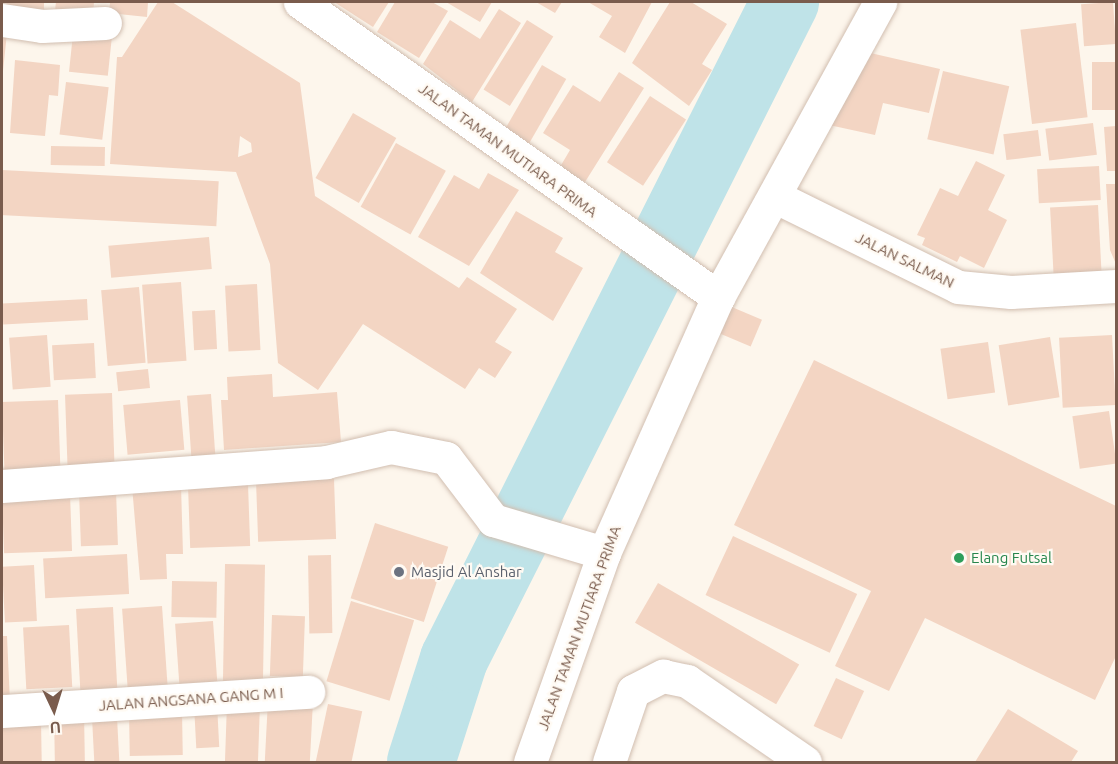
<!DOCTYPE html>
<style>
body{margin:0}
#map{position:relative;width:1118px;height:764px;overflow:hidden;background:#fdf6ec;font-family:Ubuntu,sans-serif}
div>[style]{position:absolute}
[style*='--x']{left:calc(var(--x)*1px);top:calc(var(--y)*1px);width:calc(var(--w)*1px);rotate:calc(var(--a)*1deg)}
.river>*{height:68px;margin:-34px;padding:0 34px;transform-origin:34px;border-radius:34px;background:#bfe3e8}
.building>*{inset:0;background:#f3d5c3;transform-origin:0 0}
.roads{filter:drop-shadow(0 0 2px #d1beb0) drop-shadow(0 0 2px #d1beb0)}
.minor>*{height:33px;margin:-16.5px;padding:0 16.5px;transform-origin:16.5px;border-radius:16.5px;background:#fff}
.dots>*{width:16px;height:16px;translate:-50% -50%;box-sizing:border-box;border:3px solid #fffaf3;border-radius:50%}
span{translate:-50% -50%;white-space:nowrap;text-align:center;line-height:1.15;-webkit-text-stroke:4.5px #fffaf3;paint-order:stroke}
.street-label{font-size:15px;color:#7a5c4d}
.leisure-label{font-size:15px;color:#27864d}
.left{translate:0 -50%;text-align:left}
.worship-label{font-size:15px;color:#5b616d}
.frame{position:absolute;inset:0;border:3px solid #7a5c4d;pointer-events:none}
.north{position:absolute;left:24px;top:680px;width:60px;height:60px;-webkit-text-stroke:4px #fffaf3;paint-order:stroke;rotate:176deg;font-size:16px;font-weight:700;line-height:24px;text-align:center;color:#7a5c4d}
.north::after{content:'';display:block;margin:auto;width:21px;height:27px;background:#7a5c4d;clip-path:polygon(50% 0,100% 100%,50% 72%,0 100%)}
</style>
<div id="map">
<div class="river">
<i style="--x:421;--y:762;--w:108;--a:-72.2"></i>
<i style="--x:454;--y:659;--w:736;--a:-63.26"></i>
</div>
<div class="building">
<i style="clip-path:polygon(7px 2px,44px 2px,44px 10px,6px 6px)"></i>
<i style="clip-path:polygon(56px 2px,94px 2px,93px 14px,55px 10px)"></i>
<i style="clip-path:polygon(110px 2px,148px 2px,147px 17px,109px 13px)"></i>
<i style="clip-path:polygon(evenodd,158px 2px,172px 2px,300px 83px,315px 196px,459px 288px,467px 277px,517px 309px,495px 342px,512px 352px,495px 378px,479px 368px,465px 389px,363px 324px,318px 390px,278px 363px,270px 264px,236px 172px,110px 164px,117px 57px,122px 57px,158px 2px,240px 136px,251px 143px,252px 152px,238px 157px,240px 136px)"></i>
<i style="clip-path:polygon(334px 2px,389px 2px,373px 27px)"></i>
<i style="clip-path:polygon(395px 2px,432px 2px,448px 11px,419px 58px,377px 32px)"></i>
<i style="clip-path:polygon(446px 2px,492px 2px,480px 22px)"></i>
<i style="clip-path:polygon(536px 2px,562px 2px,555px 13px)"></i>
<i style="clip-path:polygon(588px 2px,652px 2px,625px 53px,599px 37px,612px 16px)"></i>
<i style="clip-path:polygon(670px 2px,691px 2px,727px 24px,702px 64px,712px 70px,689px 106px,632px 63px)"></i>
<i style="left:1113px;top:2px;width:42px;height:32px;rotate:86deg"></i>
<i style="clip-path:polygon(499px 9px,521px 23px,472px 102px,423px 64px,450px 20px,480px 39px)"></i>
<i style="left:527px;top:20px;width:31px;height:82px;rotate:32deg"></i>
<i style="left:1076px;top:23px;width:95px;height:56px;rotate:83deg"></i>
<i style="clip-path:polygon(2px 32px,7px 33px,3px 71px,2px 71px)"></i>
<i style="left:73px;top:34px;width:39px;height:38px;rotate:6deg"></i>
<i style="clip-path:polygon(853px 49px,940px 69px,929px 113px,883px 103px,875px 135px,829px 125px)"></i>
<i style="clip-path:polygon(15px 60px,60px 65px,58px 96px,49px 95px,45px 136px,10px 133px)"></i>
<i style="left:1116px;top:62px;width:48px;height:24px;rotate:90deg"></i>
<i style="left:542px;top:65px;width:28px;height:81px;rotate:30deg"></i>
<i style="left:943px;top:71px;width:68px;height:70px;rotate:13deg"></i>
<i style="clip-path:polygon(619px 72px,644px 88px,585px 182px,560px 167px,570px 150px,543px 133px,573px 85px,600px 102px)"></i>
<i style="left:66px;top:82px;width:43px;height:53px;rotate:7deg"></i>
<i style="left:650px;top:96px;width:43px;height:79px;rotate:33deg"></i>
<i style="left:353px;top:113px;width:50px;height:75px;rotate:30deg"></i>
<i style="left:1093px;top:123px;width:32px;height:48px;rotate:83deg"></i>
<i style="clip-path:polygon(1116px 126px,1116px 171px,1107px 171px,1104px 127px)"></i>
<i style="left:1038px;top:130px;width:26px;height:35px;rotate:83deg"></i>
<i style="left:396px;top:143px;width:57px;height:73px;rotate:29deg"></i>
<i style="left:51px;top:146px;width:54px;height:19px;rotate:1deg"></i>
<i style="clip-path:polygon(976px 161px,1005px 175px,988px 210px,1007px 220px,984px 268px,960px 256px,957px 262px,922px 245px,925px 238px,917px 235px,940px 188px,958px 196px)"></i>
<i style="left:1099px;top:166px;width:34px;height:62px;rotate:87deg"></i>
<i style="left:2px;top:170px;width:217px;height:45px;rotate:3deg"></i>
<i style="clip-path:polygon(488px 173px,519px 190px,469px 266px,418px 237px,454px 175px,479px 189px)"></i>
<i style="clip-path:polygon(1106px 184px,1116px 184px,1116px 264px,1110px 250px)"></i>
<i style="left:1098px;top:205px;width:67px;height:48px;rotate:87deg"></i>
<i style="clip-path:polygon(516px 211px,563px 238px,555px 252px,583px 268px,553px 321px,480px 273px)"></i>
<i style="left:209px;top:237px;width:32px;height:101px;rotate:85deg"></i>
<i style="left:181px;top:282px;width:79px;height:39px;rotate:86deg"></i>
<i style="left:257px;top:284px;width:66px;height:32px;rotate:87deg"></i>
<i style="left:139px;top:287px;width:76px;height:38px;rotate:85deg"></i>
<i style="left:87px;top:299px;width:21px;height:85px;rotate:87deg"></i>
<i style="left:727px;top:305px;width:38px;height:29px;rotate:23deg"></i>
<i style="left:215px;top:310px;width:39px;height:23px;rotate:87deg"></i>
<i style="left:47px;top:335px;width:52px;height:38px;rotate:86deg"></i>
<i style="left:1112px;top:335px;width:70px;height:53px;rotate:87deg"></i>
<i style="left:1050px;top:337px;width:61px;height:52px;rotate:81deg"></i>
<i style="left:988px;top:342px;width:51px;height:48px;rotate:82deg"></i>
<i style="left:94px;top:343px;width:35px;height:42px;rotate:87deg"></i>
<i style="clip-path:polygon(814px 360px,1116px 506px,1116px 656px,1095px 700px,925px 618px,889px 691px,835px 666px,871px 591px,734px 525px)"></i>
<i style="left:148px;top:369px;width:19px;height:32px;rotate:84deg"></i>
<i style="clip-path:polygon(272px 374px,273px 397px,337px 392px,341px 442px,224px 450px,221px 400px,228px 400px,227px 377px)"></i>
<i style="left:112px;top:393px;width:80px;height:47px;rotate:88deg"></i>
<i style="left:211px;top:394px;width:67px;height:24px;rotate:86deg"></i>
<i style="left:58px;top:400px;width:76px;height:56px;rotate:88deg"></i>
<i style="left:180px;top:400px;width:50px;height:57px;rotate:85deg"></i>
<i style="left:1109px;top:411px;width:53px;height:37px;rotate:82deg"></i>
<i style="left:334px;top:479px;width:60px;height:78px;rotate:88deg"></i>
<i style="left:248px;top:484px;width:62px;height:60px;rotate:88deg"></i>
<i style="clip-path:polygon(181px 485px,183px 554px,166px 554px,167px 579px,140px 580px,132px 486px)"></i>
<i style="left:116px;top:490px;width:55px;height:37px;rotate:88deg"></i>
<i style="left:70px;top:493px;width:58px;height:68px;rotate:88deg"></i>
<i style="left:375px;top:523px;width:77px;height:79px;rotate:18deg"></i>
<i style="left:733px;top:536px;width:137px;height:65px;rotate:25deg"></i>
<i style="left:127px;top:554px;width:40px;height:84px;rotate:87deg"></i>
<i style="left:331px;top:555px;width:78px;height:23px;rotate:89deg"></i>
<i style="left:225px;top:564px;width:40px;height:118px;rotate:1deg"></i>
<i style="left:34px;top:565px;width:56px;height:32px;rotate:87deg"></i>
<i style="left:172px;top:581px;width:45px;height:36px;rotate:1deg"></i>
<i style="left:658px;top:583px;width:163px;height:46px;rotate:30deg"></i>
<i style="left:351px;top:601px;width:66px;height:84px;rotate:17deg"></i>
<i style="left:162px;top:606px;width:80px;height:40px;rotate:86deg"></i>
<i style="left:113px;top:607px;width:85px;height:37px;rotate:87deg"></i>
<i style="left:272px;top:615px;width:33px;height:61px;rotate:2deg"></i>
<i style="left:213px;top:621px;width:62px;height:38px;rotate:86deg"></i>
<i style="left:69px;top:625px;width:62px;height:46px;rotate:87deg"></i>
<i style="clip-path:polygon(2px 636px,7px 636px,10px 703px,2px 704px)"></i>
<i style="left:836px;top:678px;width:31px;height:53px;rotate:25deg"></i>
<i style="left:268px;top:700px;width:45px;height:62px;rotate:3deg"></i>
<i style="left:227px;top:703px;width:33px;height:59px;rotate:2deg"></i>
<i style="left:217px;top:704px;width:43px;height:23px;rotate:87deg"></i>
<i style="left:328px;top:704px;width:35px;height:59px;rotate:12deg"></i>
<i style="clip-path:polygon(1008px 709px,1078px 751px,1071px 762px,975px 762px)"></i>
<i style="left:182px;top:711px;width:44px;height:53px;rotate:89deg"></i>
<i style="left:84px;top:712px;width:50px;height:30px;rotate:89deg"></i>
<i style="left:117px;top:717px;width:45px;height:25px;rotate:87deg"></i>
<i style="left:41px;top:720px;width:42px;height:39px;rotate:89deg"></i>
</div>
<div class="roads">
<div class="minor">
<i style="--x:300;--y:2;--w:512;--a:35.21"></i>
<i style="--x:2;--y:20;--w:40;--a:8.5"></i>
<i style="--x:42;--y:26;--w:63;--a:-2.7"></i>
<i style="--x:774;--y:196;--w:205;--a:26.3"></i>
<i style="--x:958;--y:287;--w:53;--a:5.4"></i>
<i style="--x:1011;--y:292;--w:105;--a:-3.3"></i>
<i style="--x:2;--y:486;--w:325;--a:-4.2"></i>
<i style="--x:326;--y:462;--w:67;--a:-13"></i>
<i style="--x:391;--y:447;--w:56;--a:11.3"></i>
<i style="--x:446;--y:458;--w:78;--a:52.8"></i>
<i style="--x:493;--y:520;--w:116;--a:16.6"></i>
<i style="--x:2;--y:711;--w:307;--a:-3.6"></i>
<i style="--x:530;--y:762;--w:222;--a:-70.5"></i>
<i style="--x:604;--y:553;--w:280;--a:-66"></i>
<i style="--x:718;--y:297;--w:337;--a:-61.2"></i>
<i style="--x:609;--y:762;--w:75;--a:-71.3"></i>
<i style="--x:633;--y:691;--w:34;--a:-27"></i>
<i style="--x:663;--y:676;--w:25;--a:12"></i>
<i style="--x:687;--y:681;--w:143;--a:34.5"></i>
</div>
</div>
<div class="dots">
<i style="left:959px;top:558px;background:#2e9e5b"></i>
<i style="left:399px;top:572px;background:#6b7280"></i>
</div>
<div class="street-label">
<span style="left:508px;top:150px;rotate:36deg">JALAN TAMAN MUTIARA PRIMA</span>
<span style="left:905px;top:260px;rotate:26deg">JALAN SALMAN</span>
<span style="left:579px;top:628px;rotate:-70deg">JALAN TAMAN MUTIARA PRIMA</span>
<span style="left:191px;top:699px;rotate:-4deg">JALAN ANGSANA GANG M I</span>
</div>
<div class="leisure-label">
<span class="left" style="left:971px;top:558px">Elang Futsal</span>
</div>
<div class="worship-label">
<span class="left" style="left:411px;top:572px">Masjid Al Anshar</span>
</div>
<div class="frame"></div>
<div class="north">U</div>
</div>
